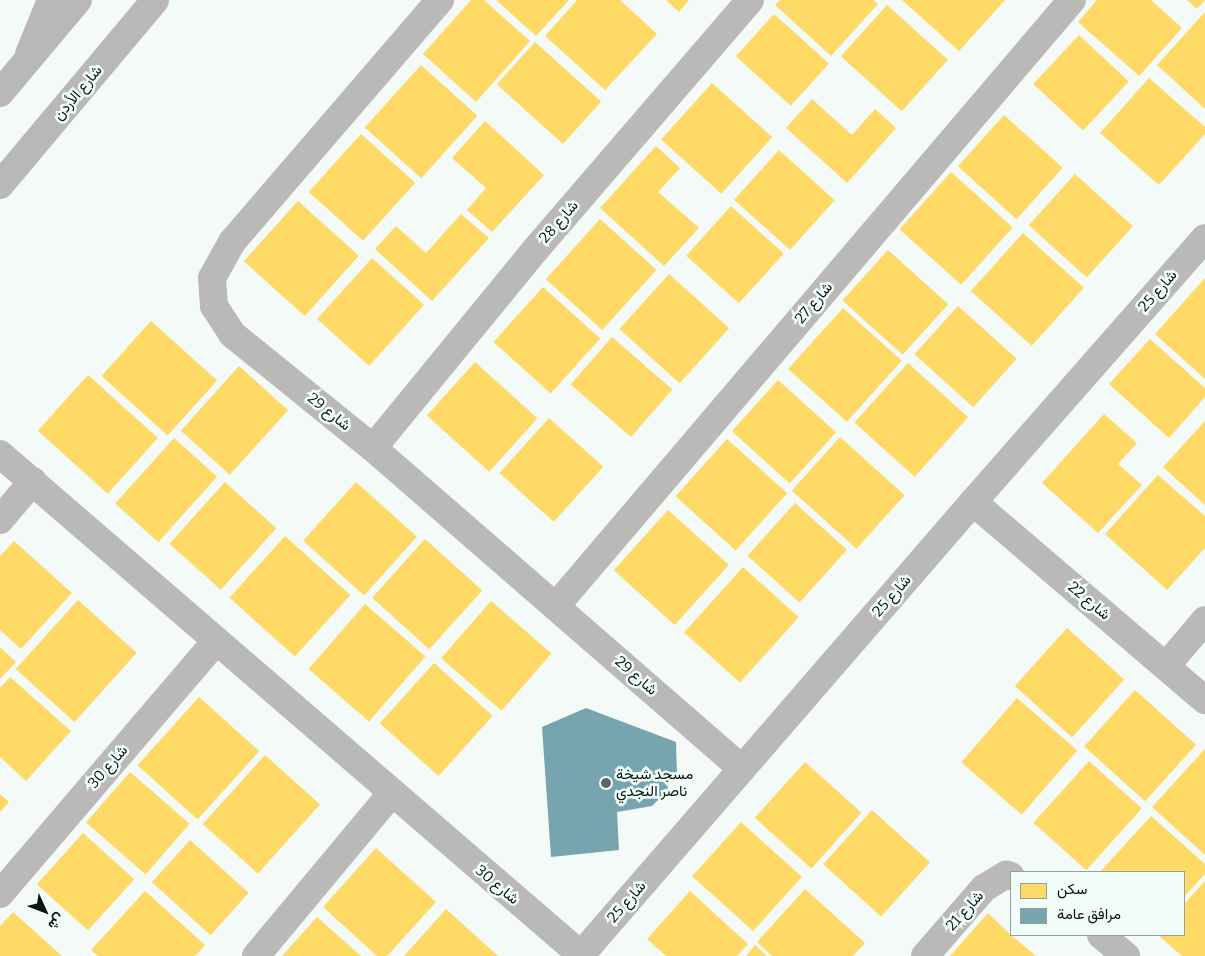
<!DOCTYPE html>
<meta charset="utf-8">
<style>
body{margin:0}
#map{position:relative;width:1205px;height:956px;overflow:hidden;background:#f4faf7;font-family:Bitter,Vazirmatn,serif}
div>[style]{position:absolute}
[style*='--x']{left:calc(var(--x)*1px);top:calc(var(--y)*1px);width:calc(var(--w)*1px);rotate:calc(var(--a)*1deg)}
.homes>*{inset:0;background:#ffd966;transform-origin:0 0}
.public>*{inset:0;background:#76a5af}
.minor>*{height:28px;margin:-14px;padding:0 14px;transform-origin:14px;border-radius:14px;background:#bbb9b7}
.tertiary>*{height:28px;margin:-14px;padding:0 14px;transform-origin:14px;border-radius:14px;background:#bbb9b7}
.secondary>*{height:28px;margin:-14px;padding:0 14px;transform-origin:14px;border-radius:14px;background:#bab8b6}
.dots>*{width:14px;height:14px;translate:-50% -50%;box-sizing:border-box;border:2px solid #f1fdf8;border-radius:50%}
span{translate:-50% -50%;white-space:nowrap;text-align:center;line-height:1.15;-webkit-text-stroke:5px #f1fdf8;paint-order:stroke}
.street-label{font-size:15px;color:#0a1510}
.poi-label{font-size:15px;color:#0a1510}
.left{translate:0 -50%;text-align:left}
.legend{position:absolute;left:1010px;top:871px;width:175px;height:65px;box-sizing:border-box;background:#f1fdf8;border:1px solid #95a09b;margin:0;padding:6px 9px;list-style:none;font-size:15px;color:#0a1510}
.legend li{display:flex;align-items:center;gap:10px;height:25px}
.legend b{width:25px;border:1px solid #95a09b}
.north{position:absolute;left:20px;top:886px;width:50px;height:50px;-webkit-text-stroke:4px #f1fdf8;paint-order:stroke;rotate:133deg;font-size:14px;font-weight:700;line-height:20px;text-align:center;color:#0a1510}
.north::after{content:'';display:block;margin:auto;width:18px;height:22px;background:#0a1510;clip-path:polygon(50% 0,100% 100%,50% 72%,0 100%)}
</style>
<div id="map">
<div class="homes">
<i style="clip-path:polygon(471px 0,484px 0,530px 41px,476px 102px,423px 54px)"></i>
<i style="clip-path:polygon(496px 0,569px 0,536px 36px)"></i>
<i style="clip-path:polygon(577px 0,620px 0,657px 34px,605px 90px,545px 36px)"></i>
<i style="clip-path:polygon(666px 0,689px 0,679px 12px)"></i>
<i style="clip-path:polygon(780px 0,873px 0,878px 4px,831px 56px,775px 5px)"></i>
<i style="clip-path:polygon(902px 0,1005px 0,959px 51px)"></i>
<i style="clip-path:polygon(1097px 0,1151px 0,1182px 28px,1139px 76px,1078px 22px)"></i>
<i style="clip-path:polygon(1187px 0,1205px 0,1197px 9px)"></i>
<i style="left:887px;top:5px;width:82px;height:69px;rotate:42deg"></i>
<i style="clip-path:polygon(1205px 12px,1205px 109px,1157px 65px)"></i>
<i style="left:774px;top:14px;width:74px;height:57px;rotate:42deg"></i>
<i style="left:1079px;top:35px;width:68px;height:67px;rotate:43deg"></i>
<i style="left:535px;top:42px;width:89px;height:57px;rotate:42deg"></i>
<i style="left:421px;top:65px;width:76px;height:84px;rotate:42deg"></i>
<i style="clip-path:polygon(1149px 78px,1205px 127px,1205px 134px,1159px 185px,1100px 133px)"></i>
<i style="left:712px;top:83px;width:81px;height:76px;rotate:42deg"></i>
<i style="clip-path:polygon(812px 99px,852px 135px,875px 109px,896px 128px,847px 183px,786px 128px)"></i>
<i style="left:1004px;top:115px;width:79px;height:69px;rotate:42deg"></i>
<i style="clip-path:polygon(485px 121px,544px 175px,492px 232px,467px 210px,486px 188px,452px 158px)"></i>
<i style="left:361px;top:134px;width:73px;height:78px;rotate:42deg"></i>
<i style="clip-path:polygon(656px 146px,680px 168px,658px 192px,699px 228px,664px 266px,600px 208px)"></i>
<i style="left:779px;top:150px;width:75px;height:67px;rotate:42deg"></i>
<i style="left:951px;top:172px;width:83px;height:77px;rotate:42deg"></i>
<i style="left:1075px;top:174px;width:78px;height:69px;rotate:42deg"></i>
<i style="left:298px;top:201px;width:82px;height:81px;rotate:42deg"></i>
<i style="left:731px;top:206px;width:71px;height:67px;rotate:42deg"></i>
<i style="clip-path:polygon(461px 214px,489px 238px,432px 301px,375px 249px,396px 226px,426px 253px)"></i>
<i style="left:600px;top:219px;width:76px;height:81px;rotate:42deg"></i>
<i style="left:1023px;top:233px;width:82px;height:78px;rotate:42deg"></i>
<i style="left:888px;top:250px;width:81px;height:68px;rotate:42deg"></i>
<i style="left:372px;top:258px;width:70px;height:82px;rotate:42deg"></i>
<i style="left:669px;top:274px;width:81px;height:74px;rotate:42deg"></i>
<i style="clip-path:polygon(1205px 278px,1205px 379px,1155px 334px)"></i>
<i style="left:543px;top:287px;width:77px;height:74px;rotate:42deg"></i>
<i style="left:958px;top:306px;width:79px;height:65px;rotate:42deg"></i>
<i style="left:843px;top:308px;width:79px;height:82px;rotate:42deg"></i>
<i style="left:151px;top:321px;width:89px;height:74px;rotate:42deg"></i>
<i style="left:612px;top:337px;width:80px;height:63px;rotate:41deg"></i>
<i style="clip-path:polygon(1150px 339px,1205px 388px,1205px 397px,1169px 438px,1109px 384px)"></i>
<i style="left:475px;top:362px;width:84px;height:72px;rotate:42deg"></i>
<i style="left:908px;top:363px;width:81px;height:80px;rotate:42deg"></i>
<i style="left:239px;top:366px;width:66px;height:87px;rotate:42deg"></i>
<i style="left:88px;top:375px;width:94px;height:75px;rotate:42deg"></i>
<i style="left:778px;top:380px;width:78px;height:69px;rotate:42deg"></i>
<i style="clip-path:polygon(1104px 414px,1137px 443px,1118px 464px,1142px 485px,1098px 533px,1042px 483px)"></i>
<i style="left:549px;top:418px;width:73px;height:74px;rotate:42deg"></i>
<i style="clip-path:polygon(1205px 421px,1205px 505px,1163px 467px)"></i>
<i style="left:840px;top:437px;width:87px;height:72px;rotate:42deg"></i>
<i style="left:174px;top:438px;width:58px;height:88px;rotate:42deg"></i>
<i style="left:727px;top:439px;width:81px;height:77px;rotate:42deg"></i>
<i style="clip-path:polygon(1158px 475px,1205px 516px,1205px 548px,1167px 590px,1105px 534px)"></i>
<i style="left:225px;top:482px;width:69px;height:83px;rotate:42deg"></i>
<i style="left:356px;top:482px;width:82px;height:79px;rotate:42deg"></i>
<i style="left:795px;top:503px;width:70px;height:71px;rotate:42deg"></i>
<i style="left:668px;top:510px;width:82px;height:81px;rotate:42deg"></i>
<i style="left:285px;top:536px;width:88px;height:83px;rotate:42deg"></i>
<i style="left:425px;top:539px;width:77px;height:79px;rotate:42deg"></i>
<i style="clip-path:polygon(14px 541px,72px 593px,21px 649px,0 630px,0 556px)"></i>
<i style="left:743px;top:567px;width:75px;height:88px;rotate:42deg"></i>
<i style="left:78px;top:600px;width:79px;height:93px;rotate:42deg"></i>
<i style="left:491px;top:601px;width:80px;height:76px;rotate:41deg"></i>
<i style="left:365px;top:604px;width:80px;height:86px;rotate:41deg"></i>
<i style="left:1067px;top:628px;width:77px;height:78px;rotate:42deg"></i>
<i style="clip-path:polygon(0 647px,16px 662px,0 679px)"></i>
<i style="left:434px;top:663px;width:79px;height:81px;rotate:42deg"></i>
<i style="clip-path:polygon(10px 677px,71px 731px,26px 781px,0 757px,0 688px)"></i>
<i style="left:1135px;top:690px;width:82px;height:76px;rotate:42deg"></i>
<i style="left:199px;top:697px;width:81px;height:92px;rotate:42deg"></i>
<i style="left:1017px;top:698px;width:80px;height:85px;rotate:41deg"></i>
<i style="clip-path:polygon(1205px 749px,1205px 855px,1152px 807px)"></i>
<i style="left:265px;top:755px;width:74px;height:93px;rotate:42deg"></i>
<i style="left:1089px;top:761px;width:71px;height:83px;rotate:42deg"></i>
<i style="left:805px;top:762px;width:76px;height:75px;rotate:42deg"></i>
<i style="left:130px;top:772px;width:79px;height:67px;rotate:41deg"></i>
<i style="clip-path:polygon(0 794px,9px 802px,0 812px)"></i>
<i style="left:872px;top:810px;width:78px;height:73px;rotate:42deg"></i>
<i style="clip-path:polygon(1151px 816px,1205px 864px,1205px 874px,1184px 897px,1184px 872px,1100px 872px)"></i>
<i style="left:741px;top:822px;width:82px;height:73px;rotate:42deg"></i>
<i style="left:83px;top:833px;width:69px;height:69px;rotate:42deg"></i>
<i style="left:190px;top:840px;width:79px;height:57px;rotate:42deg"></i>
<i style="clip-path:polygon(376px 848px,436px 902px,387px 956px,377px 956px,323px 907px)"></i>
<i style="clip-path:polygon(1205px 881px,1205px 956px,1182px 956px,1158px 935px,1184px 935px,1184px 904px)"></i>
<i style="clip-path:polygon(805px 889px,865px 943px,853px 956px,772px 956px,757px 942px)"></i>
<i style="clip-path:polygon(145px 891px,205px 945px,195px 956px,98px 956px,91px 950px)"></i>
<i style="clip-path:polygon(690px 891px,748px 944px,737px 956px,666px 956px,647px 939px)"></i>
<i style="clip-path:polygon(446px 909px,498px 956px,404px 956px)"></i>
<i style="clip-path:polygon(13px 912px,62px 956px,0 956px,0 926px)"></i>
<i style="clip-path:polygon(988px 913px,1011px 935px,1036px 956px,950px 956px)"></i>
<i style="clip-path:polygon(317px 917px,361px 956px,282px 956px)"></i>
<i style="clip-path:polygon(755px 945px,767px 956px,746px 956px)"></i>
</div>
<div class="public">
<i style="clip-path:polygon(586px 708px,676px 742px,677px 775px,666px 776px,668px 790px,652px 806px,617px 812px,619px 850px,551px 857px,542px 727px)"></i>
</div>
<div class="minor">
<i style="--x:440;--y:0;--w:319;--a:130.7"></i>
<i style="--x:232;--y:242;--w:41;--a:119.1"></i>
<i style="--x:212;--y:278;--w:28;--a:86"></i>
<i style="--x:214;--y:306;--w:33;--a:57"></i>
<i style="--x:232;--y:334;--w:181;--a:39"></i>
<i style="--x:373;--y:448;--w:489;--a:41"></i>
<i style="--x:373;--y:448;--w:257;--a:-50.7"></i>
<i style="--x:536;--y:249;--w:328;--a:-49.3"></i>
<i style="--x:0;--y:454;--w:767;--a:40.77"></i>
<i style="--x:973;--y:502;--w:305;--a:40.5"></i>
<i style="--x:0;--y:520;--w:51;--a:-49.8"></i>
<i style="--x:556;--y:606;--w:796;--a:-49.59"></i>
<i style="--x:1166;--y:666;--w:60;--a:-49.7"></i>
<i style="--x:0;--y:894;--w:333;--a:-49.5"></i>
<i style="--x:1101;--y:935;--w:33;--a:40"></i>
<i style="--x:256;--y:956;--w:211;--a:-50.2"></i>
<i style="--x:925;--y:956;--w:90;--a:-49.1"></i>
<i style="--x:984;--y:888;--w:26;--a:-31"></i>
<i style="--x:1006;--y:875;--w:5;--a:11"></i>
</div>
<div class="tertiary">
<i style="--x:29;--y:54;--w:58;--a:-67.8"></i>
<i style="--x:580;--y:956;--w:600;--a:-49.12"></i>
<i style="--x:973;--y:502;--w:351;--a:-48.7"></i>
</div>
<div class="secondary">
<i style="--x:0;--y:93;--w:121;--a:-50"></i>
<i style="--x:0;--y:185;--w:241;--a:-50"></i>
</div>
<div class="dots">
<i style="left:606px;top:783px;background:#5c6561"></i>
</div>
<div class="street-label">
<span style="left:78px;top:93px;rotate:-50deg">شارع الأردن</span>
<span style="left:559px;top:222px;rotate:-49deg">شارع 28</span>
<span style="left:1158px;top:291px;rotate:-49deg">شارع 25</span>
<span style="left:814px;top:303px;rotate:-50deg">شارع 27</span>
<span style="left:329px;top:412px;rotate:39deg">شارع 29</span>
<span style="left:892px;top:596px;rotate:-49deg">شارع 25</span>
<span style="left:1089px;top:601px;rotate:40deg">شارع 22</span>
<span style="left:636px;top:676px;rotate:41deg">شارع 29</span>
<span style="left:108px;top:767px;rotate:-49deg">شارع 30</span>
<span style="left:497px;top:885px;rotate:40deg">شارع 30</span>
<span style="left:627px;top:902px;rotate:-49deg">شارع 25</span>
<span style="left:965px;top:911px;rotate:-48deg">شارع 21</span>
</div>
<div class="poi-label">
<span class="left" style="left:616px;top:783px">مسجد شيخة<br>ناصر النجدي</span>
</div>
<ul class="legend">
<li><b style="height:14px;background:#ffd966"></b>سكن</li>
<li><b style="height:14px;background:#76a5af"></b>مرافق عامة</li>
</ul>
<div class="north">ش</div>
</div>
